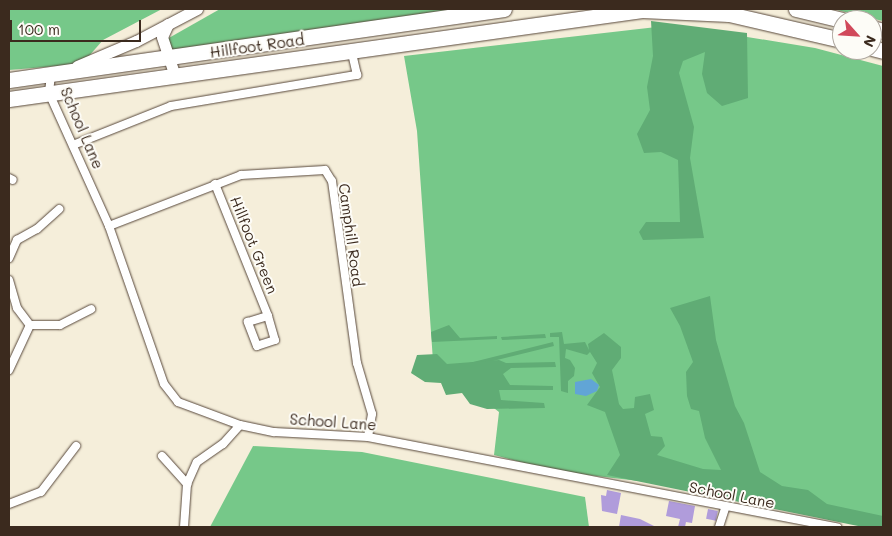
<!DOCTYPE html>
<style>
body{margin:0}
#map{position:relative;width:892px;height:536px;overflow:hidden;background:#f5eeda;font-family:Mali,sans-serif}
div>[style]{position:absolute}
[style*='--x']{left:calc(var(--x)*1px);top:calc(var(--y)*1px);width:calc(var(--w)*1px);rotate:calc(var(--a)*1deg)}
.green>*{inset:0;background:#76c889}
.forest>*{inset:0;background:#60ac75;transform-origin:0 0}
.water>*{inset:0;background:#61a5d6}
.building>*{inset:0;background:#b09cdb;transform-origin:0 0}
.roads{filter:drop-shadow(0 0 1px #57473a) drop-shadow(0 0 1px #57473a)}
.street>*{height:8px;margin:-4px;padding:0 4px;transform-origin:4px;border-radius:4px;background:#fff}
.secondary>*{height:11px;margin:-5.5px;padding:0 5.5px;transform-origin:5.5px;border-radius:5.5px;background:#fff}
.highway>*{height:15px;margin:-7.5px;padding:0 7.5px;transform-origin:7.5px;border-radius:7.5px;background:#fff}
span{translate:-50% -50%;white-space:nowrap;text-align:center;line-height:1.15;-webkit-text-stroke:4px #fdfcf7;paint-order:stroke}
.street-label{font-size:15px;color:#3b2a1e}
.frame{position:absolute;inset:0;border:10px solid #3b2a1e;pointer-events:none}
.north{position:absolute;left:832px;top:10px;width:50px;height:50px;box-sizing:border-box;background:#fdfcf7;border:1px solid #afa8a0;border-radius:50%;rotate:116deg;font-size:14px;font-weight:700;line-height:20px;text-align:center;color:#3b2a1e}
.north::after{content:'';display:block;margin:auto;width:18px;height:22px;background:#d1495b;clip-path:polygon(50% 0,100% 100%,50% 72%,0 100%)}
.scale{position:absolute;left:10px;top:20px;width:131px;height:22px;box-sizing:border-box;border:2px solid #3b2a1e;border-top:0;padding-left:6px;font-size:15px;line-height:18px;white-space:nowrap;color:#3b2a1e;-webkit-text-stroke:4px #fdfcf7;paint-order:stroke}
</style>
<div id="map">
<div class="green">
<i style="clip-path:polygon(9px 9px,162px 9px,103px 40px,82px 64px,9px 70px)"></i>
<i style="clip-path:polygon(220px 9px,463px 9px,162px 54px,160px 43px)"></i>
<i style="clip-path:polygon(833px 9px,883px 9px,883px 21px)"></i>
<i style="clip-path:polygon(674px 25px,815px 48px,883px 66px,883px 527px,647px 482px,554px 471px,494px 455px,499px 412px,433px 361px,417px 131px,404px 56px)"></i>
<i style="clip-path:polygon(253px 446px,362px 452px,585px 497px,589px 527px,210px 527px)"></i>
</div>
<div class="forest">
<i style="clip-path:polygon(651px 21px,747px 33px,748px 98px,722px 106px,707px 93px,702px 74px,705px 52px,683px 61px,679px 73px,694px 127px,690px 158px,704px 238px,643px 240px,639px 232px,646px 222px,680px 222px,678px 160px,661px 152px,644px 153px,637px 134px,650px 110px,647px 87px,653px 56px)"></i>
<i style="clip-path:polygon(710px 296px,716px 340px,735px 406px,744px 423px,760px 472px,782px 486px,808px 490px,827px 504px,883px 516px,883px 527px,863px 527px,607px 475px,620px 455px,605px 412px,587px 405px,600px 387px,592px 373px,597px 363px,590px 352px,587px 355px,566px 349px,565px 358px,570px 360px,575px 368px,574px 376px,568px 381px,568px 393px,561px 391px,559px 337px,550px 337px,550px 333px,562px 332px,564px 344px,585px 342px,589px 350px,588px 344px,604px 333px,621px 347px,621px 358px,612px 370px,619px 404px,623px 409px,634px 408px,635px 397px,650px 394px,654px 410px,645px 414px,651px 436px,662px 437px,665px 446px,657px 455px,703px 469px,721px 470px,705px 438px,699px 411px,691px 409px,687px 396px,686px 372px,693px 362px,680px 326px,670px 308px)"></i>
<i style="clip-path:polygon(449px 325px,460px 338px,497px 336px,497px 339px,432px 342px,431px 332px)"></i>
<i style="clip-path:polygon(545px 334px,546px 338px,502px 340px,501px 337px)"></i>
<i style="left:553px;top:342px;width:4px;height:106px;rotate:76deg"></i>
<i style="clip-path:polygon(437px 354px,447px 364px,499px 360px,506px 363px,555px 362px,556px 367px,511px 368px,503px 374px,510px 385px,553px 386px,553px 390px,499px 390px,501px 400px,544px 403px,545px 408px,487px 409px,470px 404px,462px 393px,446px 395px,441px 383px,425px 382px,411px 373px,417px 355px)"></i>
</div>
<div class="water">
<i style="clip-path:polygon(591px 379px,599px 385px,597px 391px,586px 396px,575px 394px,575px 382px)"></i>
</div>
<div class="building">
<i style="clip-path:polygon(607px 490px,621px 493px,617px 514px,602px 511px,601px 495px,606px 496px)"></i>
<i style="clip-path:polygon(669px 501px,695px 506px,692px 523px,686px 522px,685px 527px,678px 527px,680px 519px,666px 516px)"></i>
<i style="left:708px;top:509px;width:10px;height:10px;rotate:11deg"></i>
<i style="clip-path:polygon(621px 515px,640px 519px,656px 527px,619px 527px)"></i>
</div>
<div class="roads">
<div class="street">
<i style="--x:51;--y:74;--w:19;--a:96"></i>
<i style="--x:49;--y:93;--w:146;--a:65.7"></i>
<i style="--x:109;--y:226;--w:167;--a:70.8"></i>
<i style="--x:164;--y:384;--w:23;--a:52"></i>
<i style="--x:178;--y:402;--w:66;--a:20.4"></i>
<i style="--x:240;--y:425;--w:35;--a:12"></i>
<i style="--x:274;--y:432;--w:94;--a:3"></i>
<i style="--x:368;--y:437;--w:478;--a:10.9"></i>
<i style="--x:73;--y:145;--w:105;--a:-21.7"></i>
<i style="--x:171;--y:106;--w:189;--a:-9.5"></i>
<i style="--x:357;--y:75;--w:26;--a:-103"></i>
<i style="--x:9;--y:178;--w:4;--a:27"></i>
<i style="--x:215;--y:184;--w:142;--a:68.1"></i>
<i style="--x:268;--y:316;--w:25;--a:74"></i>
<i style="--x:275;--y:340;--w:19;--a:162"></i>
<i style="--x:257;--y:346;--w:26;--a:-111"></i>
<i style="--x:248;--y:322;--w:21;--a:-17"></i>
<i style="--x:109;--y:226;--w:142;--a:-21.1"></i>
<i style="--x:241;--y:175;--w:84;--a:-3.4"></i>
<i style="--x:325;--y:170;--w:13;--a:58"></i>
<i style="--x:332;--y:181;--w:184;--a:82.2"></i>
<i style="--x:357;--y:363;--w:53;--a:73.6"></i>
<i style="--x:372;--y:414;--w:23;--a:100"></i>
<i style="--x:9;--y:258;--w:20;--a:-66"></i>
<i style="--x:17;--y:240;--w:23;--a:-29"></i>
<i style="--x:37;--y:229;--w:30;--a:-42"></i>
<i style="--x:9;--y:280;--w:29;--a:74"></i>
<i style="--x:17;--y:308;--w:21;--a:53"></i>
<i style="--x:30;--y:325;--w:50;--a:115"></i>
<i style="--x:30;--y:325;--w:30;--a:0"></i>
<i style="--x:60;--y:325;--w:35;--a:-27"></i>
<i style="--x:162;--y:456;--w:38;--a:48"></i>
<i style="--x:9;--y:504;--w:34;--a:-21"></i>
<i style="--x:41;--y:492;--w:58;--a:-52.7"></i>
<i style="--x:184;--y:527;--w:43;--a:-86"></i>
<i style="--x:187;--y:484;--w:24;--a:-66"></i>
<i style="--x:197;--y:462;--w:32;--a:-35"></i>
<i style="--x:223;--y:444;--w:25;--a:-48"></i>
<i style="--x:719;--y:527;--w:20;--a:-72"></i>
</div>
<div class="secondary">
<i style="--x:168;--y:24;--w:14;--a:115"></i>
<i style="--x:162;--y:37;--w:41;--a:71.6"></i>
<i style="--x:77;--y:66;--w:64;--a:-23"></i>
<i style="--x:136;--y:41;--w:69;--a:-27.7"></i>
</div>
<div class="highway">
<i style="--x:796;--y:9;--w:47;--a:13.4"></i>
<i style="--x:872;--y:28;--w:11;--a:15"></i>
<i style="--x:872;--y:48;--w:11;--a:15"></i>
<i style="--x:9;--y:80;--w:500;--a:-8.16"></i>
<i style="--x:9;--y:99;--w:639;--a:-8"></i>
<i style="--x:642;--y:10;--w:87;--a:2.6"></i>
<i style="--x:729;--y:14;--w:116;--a:13"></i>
</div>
</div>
<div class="street-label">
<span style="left:257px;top:46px;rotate:-8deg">Hillfoot Road</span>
<span style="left:82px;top:128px;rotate:67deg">School Lane</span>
<span style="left:351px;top:235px;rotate:82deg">Camphill Road</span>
<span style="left:254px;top:245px;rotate:68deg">Hillfoot Green</span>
<span style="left:333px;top:422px;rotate:4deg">School Lane</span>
<span style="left:732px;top:495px;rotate:11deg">School Lane</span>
</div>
<div class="frame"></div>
<div class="north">N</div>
<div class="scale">100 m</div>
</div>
